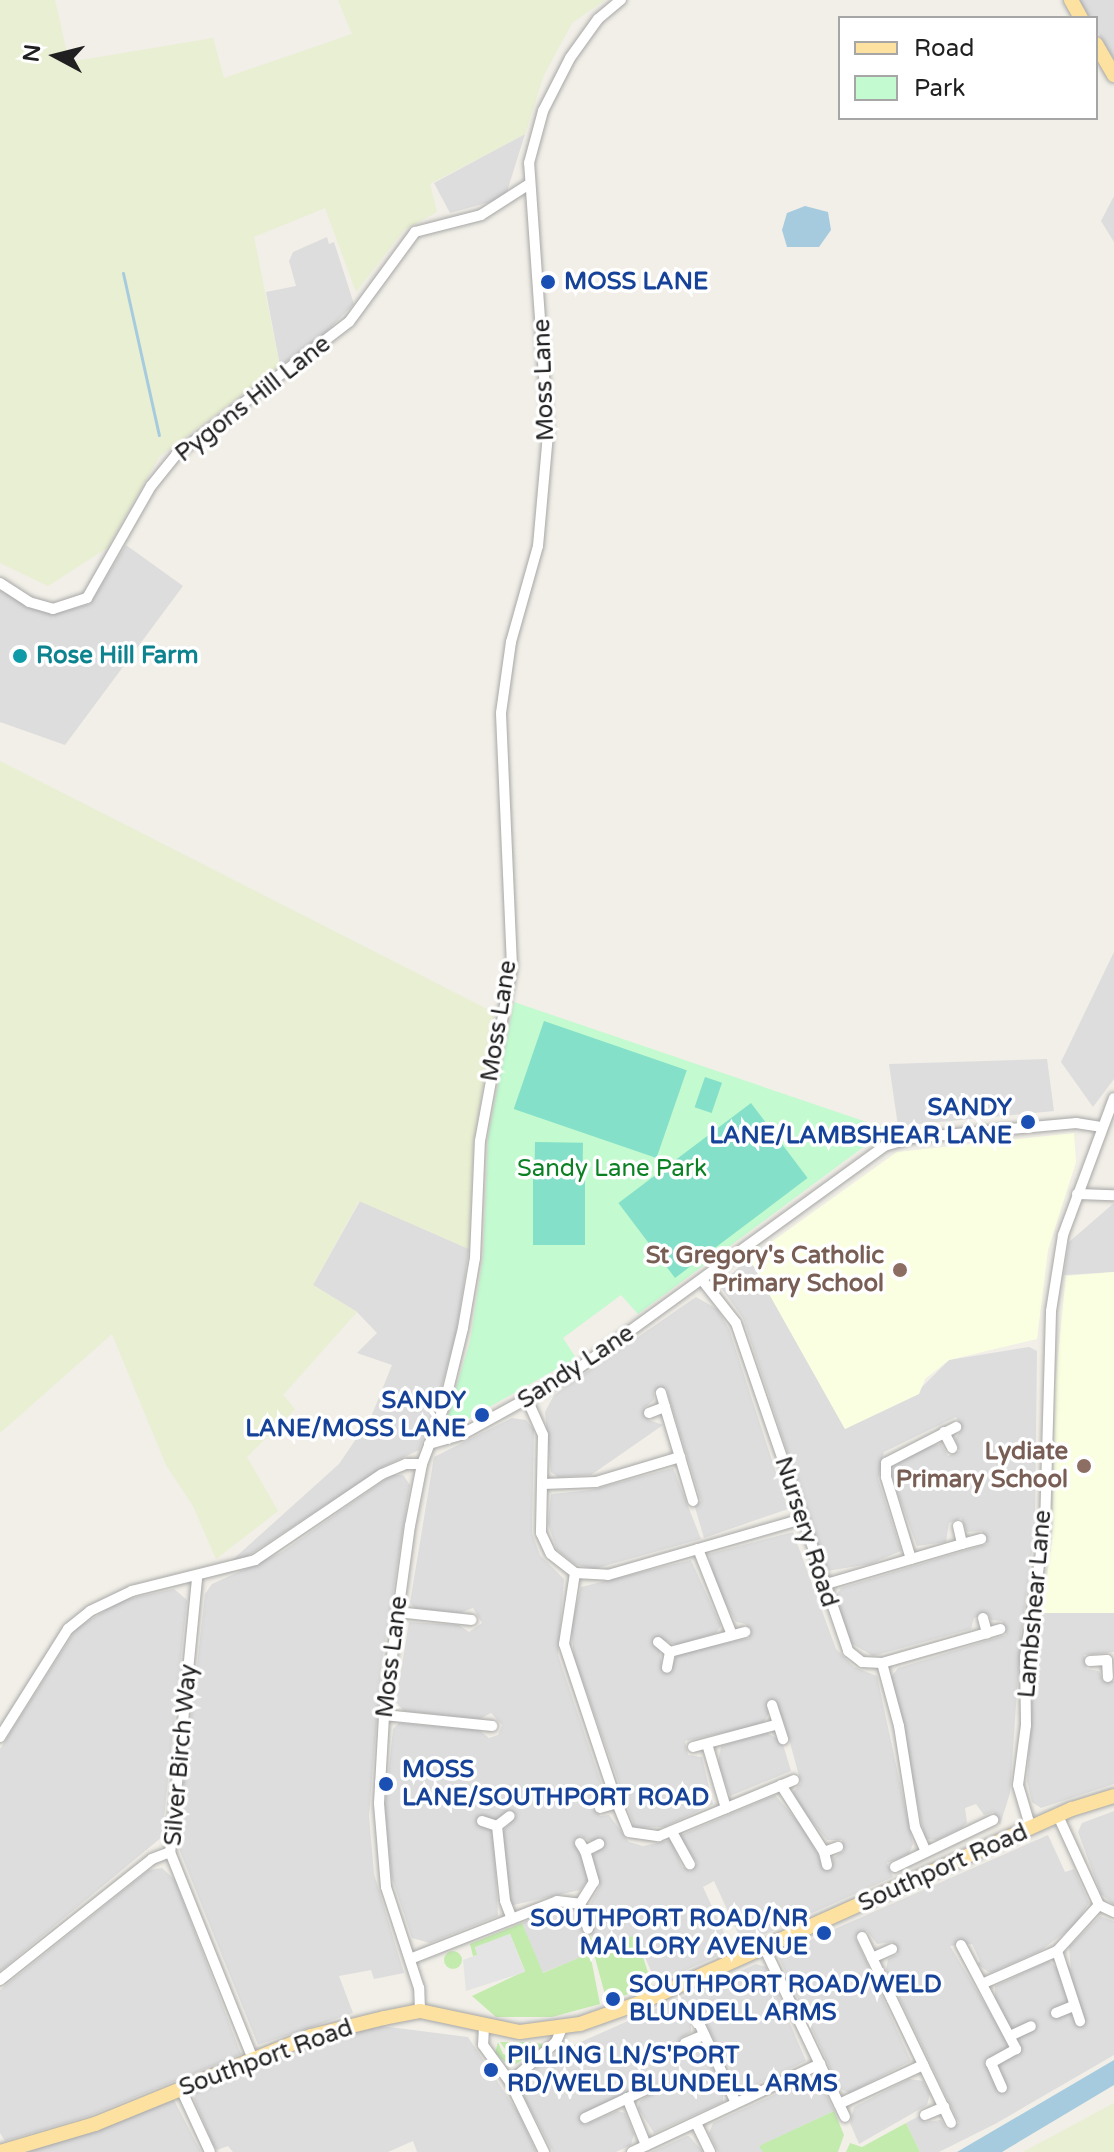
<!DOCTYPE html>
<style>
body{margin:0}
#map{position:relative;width:1114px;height:2152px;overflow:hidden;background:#f1efe7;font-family:"Varela Round",sans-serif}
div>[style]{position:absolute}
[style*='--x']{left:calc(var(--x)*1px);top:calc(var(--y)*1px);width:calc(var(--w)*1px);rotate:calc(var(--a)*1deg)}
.residential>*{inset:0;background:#dedddd}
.education>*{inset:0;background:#fbffe1}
.farmland>*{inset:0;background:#e9efd2}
.grass>*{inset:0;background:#c3ebad}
.round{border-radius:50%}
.park>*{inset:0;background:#c4fad0}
.pitch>*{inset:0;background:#84e0c8;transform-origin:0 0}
.parking>*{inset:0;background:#e4e4e4}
.water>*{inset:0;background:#a7cbde}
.stream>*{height:3px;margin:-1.5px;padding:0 1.5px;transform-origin:1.5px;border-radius:1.5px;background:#a7cbde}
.roads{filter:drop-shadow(0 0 2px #a7a7a7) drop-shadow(0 0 2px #a7a7a7)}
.minor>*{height:10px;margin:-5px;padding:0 5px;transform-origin:5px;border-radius:5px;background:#fff}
.major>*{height:14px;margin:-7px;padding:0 7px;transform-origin:7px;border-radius:7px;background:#fde1a0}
.dots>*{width:22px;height:22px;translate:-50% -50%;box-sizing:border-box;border:4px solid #fff;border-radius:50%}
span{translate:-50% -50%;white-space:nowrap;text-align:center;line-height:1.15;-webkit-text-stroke:7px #fff;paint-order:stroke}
.transit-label{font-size:24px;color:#164399;font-weight:700}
.left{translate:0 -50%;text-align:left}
.right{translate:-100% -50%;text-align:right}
.street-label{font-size:24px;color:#202020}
.culture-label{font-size:24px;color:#0d838f;font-weight:700}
.park-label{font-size:24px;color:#0b8124}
.education-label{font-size:24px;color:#785e54;font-weight:700}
.legend{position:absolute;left:838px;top:16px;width:260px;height:104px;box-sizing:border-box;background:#fff;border:2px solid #a6a6a6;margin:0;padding:10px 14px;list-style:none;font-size:24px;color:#202020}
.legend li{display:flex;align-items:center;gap:16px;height:40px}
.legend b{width:40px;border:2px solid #a6a6a6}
.north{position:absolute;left:16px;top:16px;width:80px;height:80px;-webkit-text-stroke:6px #fff;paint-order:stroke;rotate:277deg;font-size:22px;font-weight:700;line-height:32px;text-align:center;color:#202020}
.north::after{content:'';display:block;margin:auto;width:28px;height:36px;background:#202020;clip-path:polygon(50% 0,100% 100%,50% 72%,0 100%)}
</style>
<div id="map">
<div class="residential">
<i style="clip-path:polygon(1078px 0,1114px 0,1114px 59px,1096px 29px,1096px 18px,1089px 18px)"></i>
<i style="clip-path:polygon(525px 134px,505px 198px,450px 213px,434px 183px)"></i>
<i style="clip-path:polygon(1114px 196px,1114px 242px,1101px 221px)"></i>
<i style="clip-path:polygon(327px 237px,329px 244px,334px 242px,354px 304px,323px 335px,280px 366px,266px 292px,296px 286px,289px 261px,293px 252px)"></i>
<i style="clip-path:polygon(126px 545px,183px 586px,65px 745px,0 722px,0 590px,54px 614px,90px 604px)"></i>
<i style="clip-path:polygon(1114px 952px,1114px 1079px,1093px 1107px,1061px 1062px)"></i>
<i style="clip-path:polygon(1047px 1059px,1054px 1111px,898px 1126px,889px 1064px)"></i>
<i style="clip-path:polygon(360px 1201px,469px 1249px,456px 1334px,438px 1399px,419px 1450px,385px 1466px,246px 1557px,229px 1563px,339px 1464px,371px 1417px,392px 1365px,357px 1353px,377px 1333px,357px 1312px,313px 1285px)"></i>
<i style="clip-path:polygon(1114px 1203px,1114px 1272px,1064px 1275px,1069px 1242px)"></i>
<i style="clip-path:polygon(749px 1258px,845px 1429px,921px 1388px,949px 1360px,1029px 1347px,1037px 1351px,1035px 1530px,1021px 1633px,1010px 1793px,1000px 1825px,993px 1812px,984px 1815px,976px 1804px,965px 1808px,967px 1823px,961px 1828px,937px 1840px,925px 1839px,891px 1677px,898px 1668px,1006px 1635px,1002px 1621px,991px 1620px,988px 1614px,974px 1618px,971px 1629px,873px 1656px,851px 1643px,835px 1597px,841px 1588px,987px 1544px,982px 1531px,967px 1532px,961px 1518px,949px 1523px,946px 1542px,917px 1546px,891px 1475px,895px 1463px,929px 1446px,941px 1444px,948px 1456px,959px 1451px,955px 1439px,962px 1429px,956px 1417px,884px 1452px,878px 1479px,901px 1551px,870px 1564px,827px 1571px,743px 1318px,719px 1285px)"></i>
<i style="clip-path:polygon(696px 1297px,717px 1309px,729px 1329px,788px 1509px,704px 1538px,694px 1504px,701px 1501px,666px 1388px,654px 1392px,654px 1400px,644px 1408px,649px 1420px,663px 1425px,591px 1475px,558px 1477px,551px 1472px,545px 1412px,554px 1395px)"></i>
<i style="clip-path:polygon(512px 1418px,526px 1420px,534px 1430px,532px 1533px,540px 1555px,564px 1579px,558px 1655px,604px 1791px,595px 1803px,600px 1816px,609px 1815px,629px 1842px,643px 1846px,671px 1840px,682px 1867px,691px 1871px,697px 1863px,679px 1836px,775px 1795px,808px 1833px,824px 1869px,832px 1868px,833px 1858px,844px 1851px,842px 1840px,827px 1840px,800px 1807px,793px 1792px,801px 1783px,786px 1728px,781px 1715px,770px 1711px,763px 1724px,685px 1741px,688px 1755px,702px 1757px,713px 1804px,664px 1827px,635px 1828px,574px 1657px,571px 1628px,581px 1587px,691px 1560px,721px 1626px,716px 1633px,677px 1645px,658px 1638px,662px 1668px,670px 1670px,678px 1654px,749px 1638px,746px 1624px,736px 1622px,716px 1587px,709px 1554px,793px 1532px,836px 1649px,854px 1667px,877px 1676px,913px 1844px,909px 1854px,887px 1863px,893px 1877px,743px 1944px,714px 1881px,703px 1887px,732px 1950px,656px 1983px,636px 1936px,596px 1947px,589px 1931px,595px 1928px,588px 1908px,600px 1886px,592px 1856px,604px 1846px,601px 1837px,592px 1842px,581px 1836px,574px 1841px,590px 1877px,580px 1890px,509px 1906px,502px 1833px,516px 1815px,510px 1810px,495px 1820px,479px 1816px,477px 1823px,492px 1831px,494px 1840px,498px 1916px,430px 1943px,412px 1938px,392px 1878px,388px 1841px,385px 1807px,393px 1729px,399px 1723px,479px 1730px,489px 1738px,498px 1735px,502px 1725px,491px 1713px,480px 1719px,404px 1711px,396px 1702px,409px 1622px,459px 1625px,469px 1632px,482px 1623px,473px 1608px,460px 1613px,415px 1608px,410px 1603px,434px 1457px)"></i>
<i style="clip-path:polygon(673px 1468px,701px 1539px,594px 1569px,575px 1564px,557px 1550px,548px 1524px,551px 1494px,591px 1490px)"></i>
<i style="clip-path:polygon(392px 1475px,403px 1475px,410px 1485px,381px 1668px,369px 1816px,374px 1874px,404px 1973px,374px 1979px,371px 1970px,339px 1976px,353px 2013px,258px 2045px,177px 1844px,205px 1594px,212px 1584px,282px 1552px)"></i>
<i style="clip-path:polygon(174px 1589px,187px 1600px,162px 1837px,0 1971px,0 1749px,77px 1628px,123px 1600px)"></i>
<i style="clip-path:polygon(1042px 1613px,1114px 1613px,1114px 1652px,1084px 1655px,1087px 1669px,1099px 1671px,1103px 1681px,1114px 1681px,1114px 1784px,1041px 1808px,1032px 1802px,1027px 1781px,1036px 1641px)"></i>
<i style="clip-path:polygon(767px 1733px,782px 1741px,791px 1771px,730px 1796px,718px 1763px,721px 1746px)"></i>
<i style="clip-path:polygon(1114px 1811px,1114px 1905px,1101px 1894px,1078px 1832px,1082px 1823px)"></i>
<i style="clip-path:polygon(1048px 1835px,1065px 1872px,1074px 1869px,1089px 1903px,1075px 1925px,1040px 1951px,990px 1973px,977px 1964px,980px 1961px,972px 1944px,950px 1946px,1004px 2036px,986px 2001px,995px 1996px,995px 1986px,1049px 1961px,1059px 1970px,1066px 1961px,1071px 1969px,1069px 1947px,1100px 1916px,1114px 1921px,1114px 2055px,995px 2124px,939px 2152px,920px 2152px,906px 2123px,921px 2115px,925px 2122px,941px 2120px,947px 2130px,959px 2123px,886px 1970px,888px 1959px,898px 1954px,892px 1942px,877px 1944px,867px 1931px,855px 1937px,911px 2061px,849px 2093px,840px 2089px,779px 1958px,812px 1939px)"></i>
<i style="clip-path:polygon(162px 1868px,175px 1880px,241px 2054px,89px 2116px,5px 2141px,0 2133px,0 1990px,149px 1870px)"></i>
<i style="clip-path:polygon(557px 1909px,574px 1914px,583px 1934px,582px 1957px,542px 1973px,522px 1923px)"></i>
<i style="clip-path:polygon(756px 1964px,766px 1967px,806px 2061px,742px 2091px,702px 2017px,691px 2022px,691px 2032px,679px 2039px,685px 2052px,703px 2050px,723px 2090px,723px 2102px,654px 2133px,638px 2108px,640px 2101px,653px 2093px,649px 2082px,580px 2115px,585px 2125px,617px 2111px,625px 2113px,634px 2134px,631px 2145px,616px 2152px,553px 2152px,519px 2088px,547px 2057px)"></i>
<i style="clip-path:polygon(381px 2026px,468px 2037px,519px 2114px,536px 2152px,417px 2152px,413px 2141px,388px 2152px,233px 2152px,228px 2146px,217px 2150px,213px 2144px,194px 2099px,197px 2091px,284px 2055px,299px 2054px,301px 2048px,320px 2041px)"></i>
<i style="clip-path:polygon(811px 2078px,820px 2082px,834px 2111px,760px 2146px,763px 2152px,718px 2152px,709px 2133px,713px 2123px)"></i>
<i style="clip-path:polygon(909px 2079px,923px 2081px,930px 2094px,927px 2105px,859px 2144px,850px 2123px,854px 2107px)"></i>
<i style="clip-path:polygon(174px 2100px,201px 2152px,26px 2152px,81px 2135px)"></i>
<i style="clip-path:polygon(689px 2136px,703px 2152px,651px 2152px,687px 2136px)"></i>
</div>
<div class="education">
<i style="clip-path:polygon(1074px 1133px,1076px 1162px,1048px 1250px,1037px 1339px,949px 1360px,925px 1379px,919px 1394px,845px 1429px,749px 1258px,897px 1152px)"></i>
<i style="clip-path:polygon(1114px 1272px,1114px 1613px,1042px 1613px,1052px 1541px,1055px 1385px,1066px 1276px)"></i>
</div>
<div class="farmland">
<i style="clip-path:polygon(0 0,55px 0,69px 62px,213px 38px,224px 78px,352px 34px,338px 0,605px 0,572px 23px,544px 75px,525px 134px,430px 184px,437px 212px,404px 230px,356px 292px,325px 208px,254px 237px,280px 366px,159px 457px,107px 548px,48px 586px,0 563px)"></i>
<i style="clip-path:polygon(0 761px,495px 1013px,473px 1146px,469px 1249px,359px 1201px,313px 1285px,357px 1312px,283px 1395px,295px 1409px,247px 1457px,278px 1511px,216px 1559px,193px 1506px,166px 1465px,112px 1334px,0 1433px)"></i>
<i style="clip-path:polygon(1114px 2103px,1114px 2152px,1023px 2152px)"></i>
</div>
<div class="grass">
<i style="clip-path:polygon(522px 1923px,543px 1973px,581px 1957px,586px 1933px,600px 2004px,552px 2017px,496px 2017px,472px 1996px,525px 1971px,510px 1934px,475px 1948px,478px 1955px,473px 1956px,470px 1944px)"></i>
<i style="clip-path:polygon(588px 1932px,596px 1947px,636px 1935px,652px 1985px,607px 2002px)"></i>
<i class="round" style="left:444px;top:1951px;width:18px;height:18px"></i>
<i style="clip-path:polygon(498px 2042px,503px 2054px,519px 2059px,533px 2042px,546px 2045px,511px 2067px,495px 2053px)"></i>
<i style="clip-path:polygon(500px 2042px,531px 2042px,531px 2044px,521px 2056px,511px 2057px)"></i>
<i style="clip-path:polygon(834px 2111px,844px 2135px,838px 2152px,763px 2152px,759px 2146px)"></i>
<i style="clip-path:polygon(906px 2123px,920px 2152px,846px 2152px,850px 2143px,862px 2147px)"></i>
</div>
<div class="park">
<i style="clip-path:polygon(514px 1002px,893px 1131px,877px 1137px,638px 1314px,621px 1295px,563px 1338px,576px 1358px,452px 1428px,446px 1422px,470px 1341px,483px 1257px,488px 1136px)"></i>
</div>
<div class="pitch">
<i style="left:544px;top:1021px;width:151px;height:93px;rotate:19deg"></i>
<i style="left:705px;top:1077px;width:18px;height:32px;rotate:19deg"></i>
<i style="left:751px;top:1103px;width:94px;height:166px;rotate:53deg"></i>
<i style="left:535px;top:1142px;width:48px;height:25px;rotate:1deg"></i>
<i style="left:533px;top:1171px;width:52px;height:74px"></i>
</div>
<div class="parking">
<i style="clip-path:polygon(510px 1934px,525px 1972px,466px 1991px,463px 1960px,477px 1955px,475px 1947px)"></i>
</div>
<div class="water">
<i style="clip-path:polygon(805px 206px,828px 212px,831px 230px,819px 247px,787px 247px,782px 230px,787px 213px)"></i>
<i style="clip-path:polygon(1114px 2060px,1114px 2085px,1012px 2146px,1002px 2152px,957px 2152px)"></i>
</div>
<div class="stream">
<i style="--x:123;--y:273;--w:166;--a:77.5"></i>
</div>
<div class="roads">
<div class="minor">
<i style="--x:0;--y:583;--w:35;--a:33"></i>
<i style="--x:29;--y:602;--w:25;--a:16"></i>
<i style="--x:53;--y:609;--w:36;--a:-18"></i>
<i style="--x:87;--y:598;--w:129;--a:-60.3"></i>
<i style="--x:151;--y:486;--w:40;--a:-51"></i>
<i style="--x:176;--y:455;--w:218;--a:-37.6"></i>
<i style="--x:349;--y:322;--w:112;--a:-53.7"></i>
<i style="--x:415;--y:232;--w:68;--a:-14.4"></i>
<i style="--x:481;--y:215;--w:56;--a:-32.6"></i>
<i style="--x:1077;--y:1194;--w:37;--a:2"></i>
<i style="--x:703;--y:1281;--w:53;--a:51.8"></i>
<i style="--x:736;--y:1323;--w:347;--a:71.1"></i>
<i style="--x:848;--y:1651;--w:18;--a:38"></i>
<i style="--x:862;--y:1662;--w:20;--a:3"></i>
<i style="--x:882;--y:1663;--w:109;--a:-15.9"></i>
<i style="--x:527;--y:1399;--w:39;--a:66"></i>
<i style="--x:543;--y:1435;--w:98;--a:91.2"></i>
<i style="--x:541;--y:1533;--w:23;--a:65"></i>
<i style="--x:551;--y:1554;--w:31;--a:38"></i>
<i style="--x:575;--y:1573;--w:33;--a:3"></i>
<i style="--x:608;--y:1575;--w:202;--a:-16.1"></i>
<i style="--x:665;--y:1407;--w:98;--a:73.4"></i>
<i style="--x:649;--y:1413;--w:17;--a:-21"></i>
<i style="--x:665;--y:1407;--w:15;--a:-106"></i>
<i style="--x:944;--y:1432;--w:18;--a:63"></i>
<i style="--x:429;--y:1444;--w:33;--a:-16"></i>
<i style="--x:461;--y:1435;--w:122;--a:-28.9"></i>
<i style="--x:568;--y:1376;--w:391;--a:-36"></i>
<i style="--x:884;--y:1146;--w:29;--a:-16"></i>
<i style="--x:912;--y:1138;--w:165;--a:-5.2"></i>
<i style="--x:1076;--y:1123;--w:25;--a:9"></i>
<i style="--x:543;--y:1484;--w:53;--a:-2.2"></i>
<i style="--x:596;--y:1482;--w:88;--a:-16.6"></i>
<i style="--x:958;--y:1526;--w:18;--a:77"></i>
<i style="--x:962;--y:1544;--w:20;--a:-15"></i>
<i style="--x:698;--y:1549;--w:92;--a:68.4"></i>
<i style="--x:911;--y:1559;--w:86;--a:-107"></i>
<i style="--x:886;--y:1477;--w:14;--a:-90"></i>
<i style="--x:886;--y:1463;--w:79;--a:-27.2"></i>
<i style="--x:575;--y:1573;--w:72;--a:98.8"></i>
<i style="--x:564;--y:1644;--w:168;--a:71.6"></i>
<i style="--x:197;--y:1579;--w:274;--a:95.6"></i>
<i style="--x:170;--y:1852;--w:224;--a:68.2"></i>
<i style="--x:823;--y:1585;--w:145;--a:-16.4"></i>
<i style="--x:397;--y:1612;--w:75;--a:6.1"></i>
<i style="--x:983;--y:1618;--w:16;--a:75"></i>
<i style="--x:987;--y:1633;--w:14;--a:-17"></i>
<i style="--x:658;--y:1642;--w:16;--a:40"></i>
<i style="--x:670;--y:1652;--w:16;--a:101"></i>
<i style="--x:670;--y:1652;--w:78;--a:-14.9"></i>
<i style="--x:1090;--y:1661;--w:17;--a:-3"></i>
<i style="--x:1107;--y:1660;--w:17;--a:87"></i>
<i style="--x:882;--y:1663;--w:65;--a:74.9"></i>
<i style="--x:899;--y:1726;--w:102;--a:81"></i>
<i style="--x:915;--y:1827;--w:27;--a:66"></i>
<i style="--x:772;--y:1705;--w:36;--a:72"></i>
<i style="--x:384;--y:1715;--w:109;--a:5.8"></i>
<i style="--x:0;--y:1737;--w:128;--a:-57.8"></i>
<i style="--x:68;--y:1629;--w:28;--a:-39"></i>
<i style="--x:90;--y:1611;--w:47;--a:-25.5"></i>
<i style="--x:132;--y:1591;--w:127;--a:-14.1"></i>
<i style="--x:255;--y:1560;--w:153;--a:-34.1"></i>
<i style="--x:382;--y:1474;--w:26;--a:-23"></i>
<i style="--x:406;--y:1464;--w:16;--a:0"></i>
<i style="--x:707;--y:1744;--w:67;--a:73.5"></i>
<i style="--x:693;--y:1747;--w:85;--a:-15"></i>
<i style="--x:781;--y:1785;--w:80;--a:57.3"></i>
<i style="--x:600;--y:1808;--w:18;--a:-16"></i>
<i style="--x:617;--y:1803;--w:31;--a:68"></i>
<i style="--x:629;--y:1832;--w:30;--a:8"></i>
<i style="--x:659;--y:1836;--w:146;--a:-22.5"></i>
<i style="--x:1059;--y:1818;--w:96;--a:65.3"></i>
<i style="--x:1099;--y:1905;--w:17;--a:25"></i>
<i style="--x:482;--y:1821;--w:16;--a:18"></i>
<i style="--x:497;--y:1826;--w:16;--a:-38"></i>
<i style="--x:497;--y:1826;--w:75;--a:83.9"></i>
<i style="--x:505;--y:1901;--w:19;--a:69"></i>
<i style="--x:1031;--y:1829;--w:46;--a:-106.5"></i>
<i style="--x:1018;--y:1785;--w:61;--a:-82.4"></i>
<i style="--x:1026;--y:1725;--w:68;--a:-90.8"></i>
<i style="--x:1025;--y:1657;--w:132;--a:-81.3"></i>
<i style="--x:1045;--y:1527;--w:216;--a:-88.4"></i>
<i style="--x:1051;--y:1311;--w:77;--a:-81"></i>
<i style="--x:1063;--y:1235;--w:146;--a:-69.6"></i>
<i style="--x:672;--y:1832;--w:37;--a:61"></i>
<i style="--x:580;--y:1843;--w:9;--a:58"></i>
<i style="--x:585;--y:1851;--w:16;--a:-27"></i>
<i style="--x:827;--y:1865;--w:13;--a:-103"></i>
<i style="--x:824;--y:1852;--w:15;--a:-20"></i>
<i style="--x:895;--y:1867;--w:109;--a:-25.6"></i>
<i style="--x:580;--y:1904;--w:26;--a:-58"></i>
<i style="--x:594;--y:1882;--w:32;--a:-106"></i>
<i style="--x:862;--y:1937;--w:206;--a:64.4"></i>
<i style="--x:961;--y:1945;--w:118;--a:62.1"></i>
<i style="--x:1016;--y:2049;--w:29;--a:151"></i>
<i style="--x:991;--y:2063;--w:27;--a:66"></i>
<i style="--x:764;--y:1947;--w:188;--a:64.5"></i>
<i style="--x:1057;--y:1951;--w:74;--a:71.8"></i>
<i style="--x:872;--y:1958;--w:22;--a:-24"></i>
<i style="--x:410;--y:1959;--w:158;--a:-21.5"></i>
<i style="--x:557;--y:1901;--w:23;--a:7"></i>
<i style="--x:580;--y:1904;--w:26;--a:72"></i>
<i style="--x:0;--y:1980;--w:194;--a:-38.5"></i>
<i style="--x:152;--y:1859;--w:19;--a:-21"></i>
<i style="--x:984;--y:1983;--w:80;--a:-23.7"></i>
<i style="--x:1057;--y:1951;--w:62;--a:-47.6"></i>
<i style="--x:420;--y:2011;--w:23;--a:-92"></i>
<i style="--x:419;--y:1988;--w:106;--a:-108.1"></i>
<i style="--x:386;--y:1887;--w:84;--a:-94.8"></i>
<i style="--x:379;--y:1803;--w:88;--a:-86.7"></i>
<i style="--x:384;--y:1715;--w:191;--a:-82.2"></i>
<i style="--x:410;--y:1526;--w:63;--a:-79"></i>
<i style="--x:422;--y:1464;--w:62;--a:-69.2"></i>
<i style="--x:444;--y:1406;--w:80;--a:-76.3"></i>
<i style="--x:463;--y:1328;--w:71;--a:-80.3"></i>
<i style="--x:475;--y:1258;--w:117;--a:-87.6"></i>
<i style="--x:480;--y:1141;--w:178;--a:-79.6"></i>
<i style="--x:512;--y:966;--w:253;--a:-92.5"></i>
<i style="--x:501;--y:713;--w:72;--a:-82"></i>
<i style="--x:511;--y:642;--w:100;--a:-74.3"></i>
<i style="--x:538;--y:546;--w:113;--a:-84.9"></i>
<i style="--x:548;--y:433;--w:271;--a:-94"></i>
<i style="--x:529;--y:163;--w:54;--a:-74.9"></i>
<i style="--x:543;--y:111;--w:59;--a:-63"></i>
<i style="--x:570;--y:58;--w:48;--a:-54.3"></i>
<i style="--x:598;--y:19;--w:30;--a:-40"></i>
<i style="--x:1056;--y:2013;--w:18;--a:-22"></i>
<i style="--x:698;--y:2021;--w:90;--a:65.1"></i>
<i style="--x:484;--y:2027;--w:18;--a:93"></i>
<i style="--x:483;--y:2045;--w:46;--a:53.9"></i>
<i style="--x:510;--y:2082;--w:78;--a:64.1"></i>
<i style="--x:1010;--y:2036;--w:23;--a:-25"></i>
<i style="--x:685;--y:2043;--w:21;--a:-23"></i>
<i style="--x:510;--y:2082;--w:61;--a:-41"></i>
<i style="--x:556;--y:2042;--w:15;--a:-67"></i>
<i style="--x:181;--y:2089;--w:69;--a:65.3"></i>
<i style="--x:627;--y:2098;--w:51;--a:68"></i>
<i style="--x:839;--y:2104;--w:93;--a:-24.9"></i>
<i style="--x:925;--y:2115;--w:21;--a:-23"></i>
<i style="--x:585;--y:2118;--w:71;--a:-25.1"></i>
<i style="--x:696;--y:2123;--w:32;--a:64"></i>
<i style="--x:632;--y:2152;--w:208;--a:-25.1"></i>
</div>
<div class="major">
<i style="--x:1071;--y:0;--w:21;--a:61"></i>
<i style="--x:1096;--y:44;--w:36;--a:60"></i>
<i style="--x:0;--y:2152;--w:99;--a:-16.4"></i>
<i style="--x:95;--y:2124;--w:233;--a:-22.2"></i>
<i style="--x:311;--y:2036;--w:75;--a:-13.9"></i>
<i style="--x:384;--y:2018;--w:37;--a:-11"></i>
<i style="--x:420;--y:2011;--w:102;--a:11.9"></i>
<i style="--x:520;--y:2032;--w:61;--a:-7.6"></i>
<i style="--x:580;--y:2024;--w:66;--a:-19.5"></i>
<i style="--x:642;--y:2002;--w:471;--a:-24.2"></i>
<i style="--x:1072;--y:1809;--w:44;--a:-17.2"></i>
</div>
</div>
<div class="dots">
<i style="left:548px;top:282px;background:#1a4fb4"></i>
<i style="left:20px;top:656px;background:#0f9aa8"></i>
<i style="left:1028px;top:1122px;background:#1a4fb4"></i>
<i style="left:900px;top:1270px;background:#8d6e63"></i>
<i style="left:482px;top:1415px;background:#1a4fb4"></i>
<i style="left:1084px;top:1466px;background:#8d6e63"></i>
<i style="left:386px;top:1784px;background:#1a4fb4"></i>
<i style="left:824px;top:1933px;background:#1a4fb4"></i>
<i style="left:613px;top:1999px;background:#1a4fb4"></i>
<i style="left:491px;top:2070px;background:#1a4fb4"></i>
</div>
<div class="transit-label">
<span class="left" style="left:564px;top:282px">MOSS LANE</span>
<span class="right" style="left:1012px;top:1122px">SANDY<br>LANE/LAMBSHEAR LANE</span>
<span class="right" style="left:466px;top:1415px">SANDY<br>LANE/MOSS LANE</span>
<span class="left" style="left:402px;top:1784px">MOSS<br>LANE/SOUTHPORT ROAD</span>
<span class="right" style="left:808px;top:1933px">SOUTHPORT ROAD/NR<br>MALLORY AVENUE</span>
<span class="left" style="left:629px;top:1999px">SOUTHPORT ROAD/WELD<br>BLUNDELL ARMS</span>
<span class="left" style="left:507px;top:2070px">PILLING LN/S'PORT<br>RD/WELD BLUNDELL ARMS</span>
</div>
<div class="street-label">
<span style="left:544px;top:380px;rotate:-92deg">Moss Lane</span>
<span style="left:253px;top:399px;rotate:-38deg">Pygons Hill Lane</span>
<span style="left:499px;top:1021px;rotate:-81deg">Moss Lane</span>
<span style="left:576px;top:1367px;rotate:-33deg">Sandy Lane</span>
<span style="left:806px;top:1532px;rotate:72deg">Nursery Road</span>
<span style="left:1035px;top:1604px;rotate:-85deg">Lambshear Lane</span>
<span style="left:392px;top:1657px;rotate:-83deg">Moss Lane</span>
<span style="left:181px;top:1755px;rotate:-85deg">Silver Birch Way</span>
<span style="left:943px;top:1868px;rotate:-24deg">Southport Road</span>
<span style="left:266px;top:2058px;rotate:-20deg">Southport Road</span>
</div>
<div class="culture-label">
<span class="left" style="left:36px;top:656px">Rose Hill Farm</span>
</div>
<div class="park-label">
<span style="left:612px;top:1169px">Sandy Lane Park</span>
</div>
<div class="education-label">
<span class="right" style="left:884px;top:1270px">St Gregory's Catholic<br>Primary School</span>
<span class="right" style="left:1068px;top:1466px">Lydiate<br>Primary School</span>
</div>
<ul class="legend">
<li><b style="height:10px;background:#fde1a0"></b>Road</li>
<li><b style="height:22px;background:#c4fad0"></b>Park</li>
</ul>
<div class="north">N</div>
</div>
